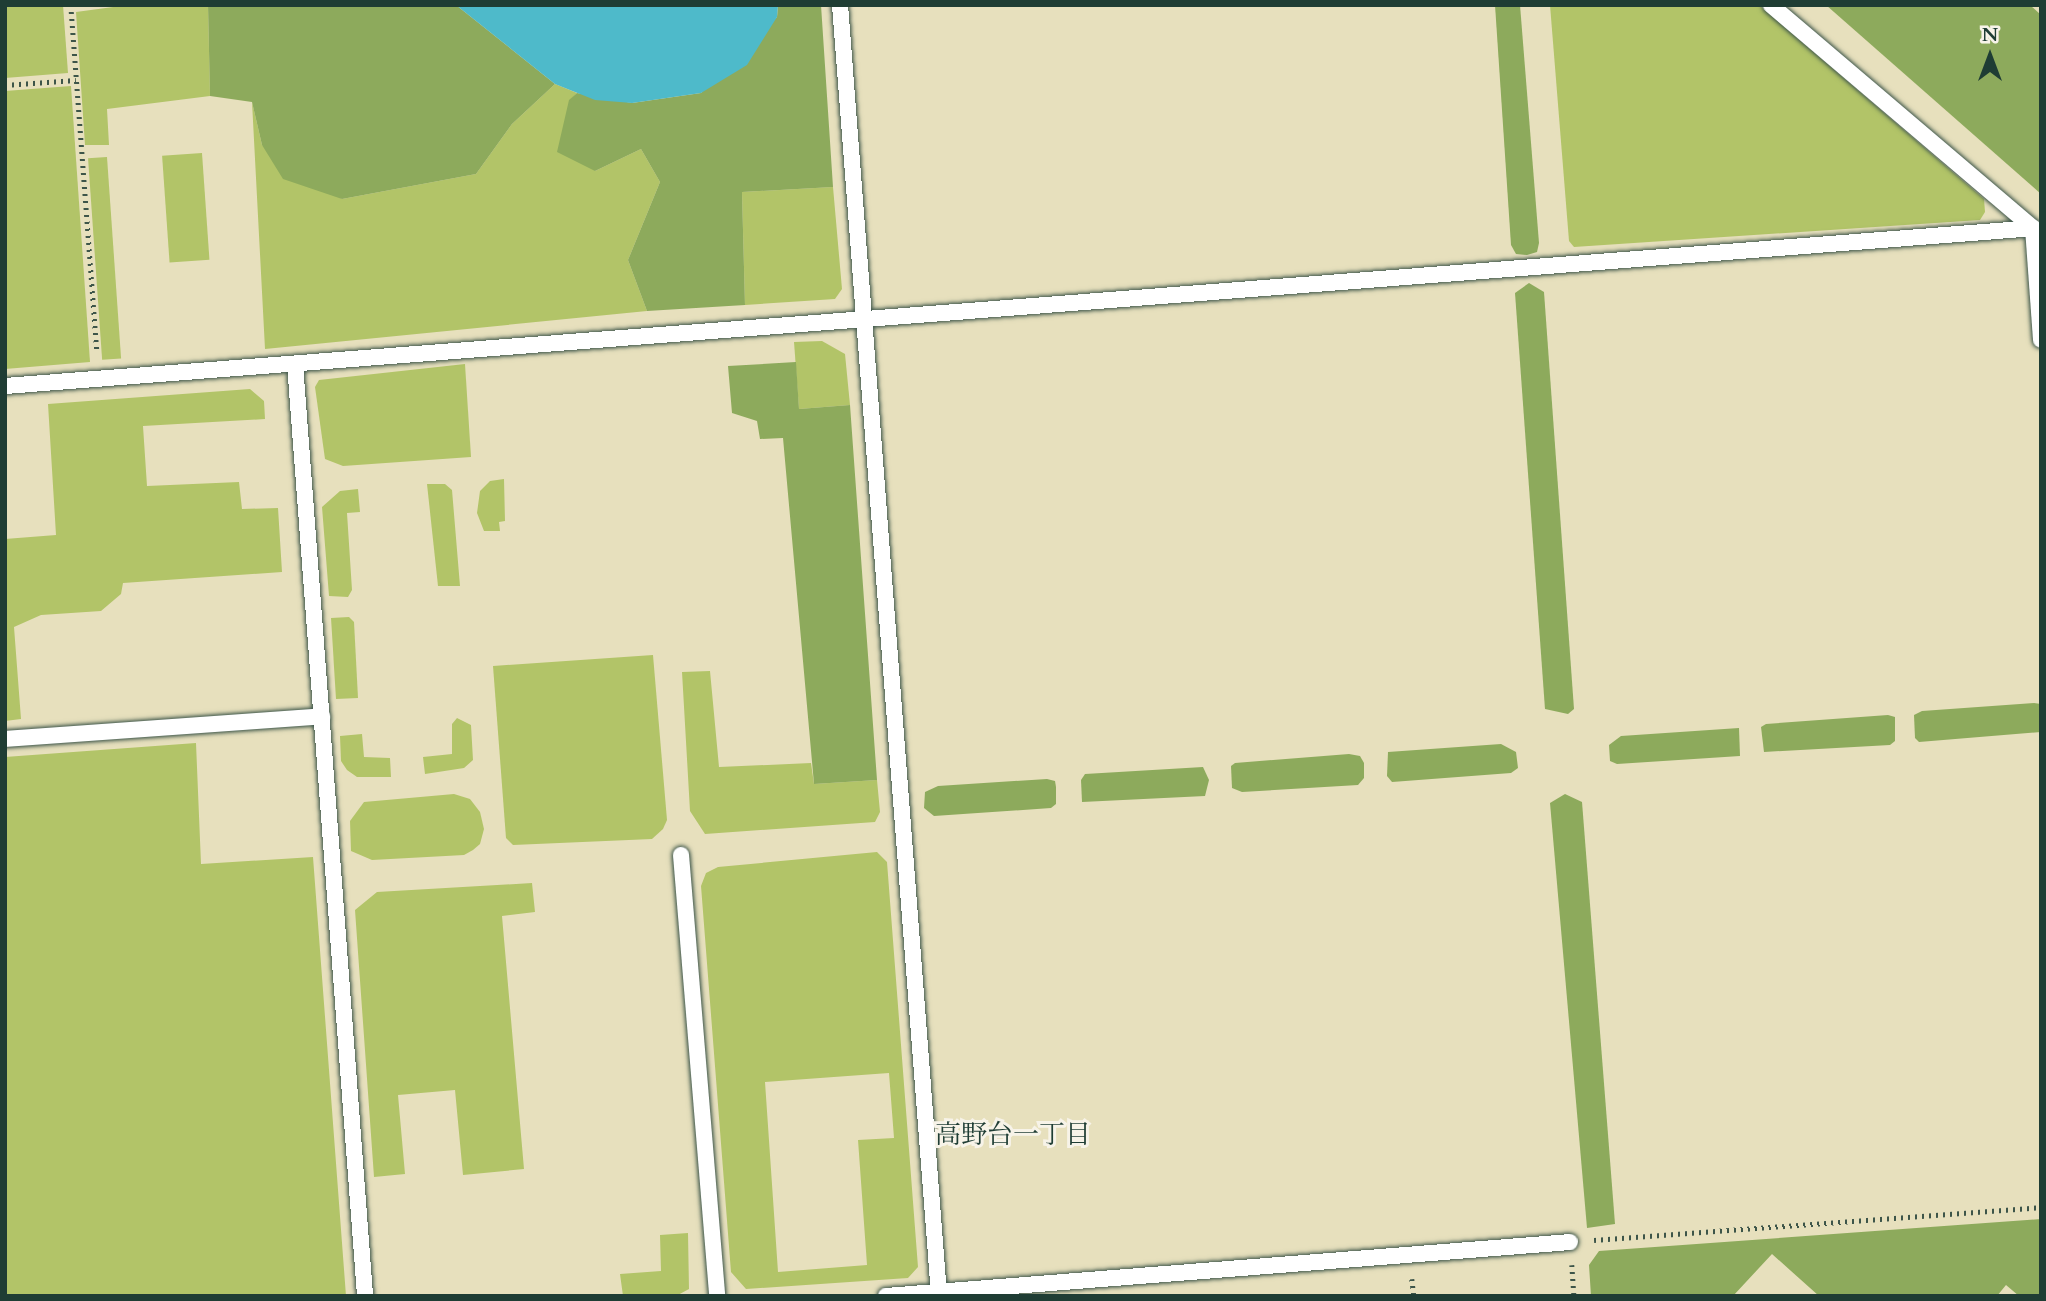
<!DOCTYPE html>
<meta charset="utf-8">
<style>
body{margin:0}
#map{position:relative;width:2046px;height:1301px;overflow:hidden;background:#e7e0bd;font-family:Cardo,"Noto Serif JP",serif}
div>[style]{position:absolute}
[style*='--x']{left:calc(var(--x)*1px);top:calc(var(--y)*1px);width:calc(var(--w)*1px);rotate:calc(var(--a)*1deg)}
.green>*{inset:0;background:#b2c468;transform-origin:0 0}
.forest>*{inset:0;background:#8daa5c}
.water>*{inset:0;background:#4ebaca}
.path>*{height:4.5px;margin-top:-2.25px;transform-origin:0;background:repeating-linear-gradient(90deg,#3d5549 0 2px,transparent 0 7px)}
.roads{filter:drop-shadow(0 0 2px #3d5549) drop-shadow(0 0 2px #3d5549)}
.service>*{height:16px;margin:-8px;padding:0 8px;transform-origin:8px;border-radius:8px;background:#fff}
span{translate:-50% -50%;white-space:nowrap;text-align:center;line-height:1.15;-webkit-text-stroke:6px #f7f3e8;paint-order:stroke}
.neighbourhood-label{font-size:26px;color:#1f3d34}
.frame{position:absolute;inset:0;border:7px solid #1f3d34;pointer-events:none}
.north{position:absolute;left:1955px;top:21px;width:70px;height:70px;-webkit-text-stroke:5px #f7f3e8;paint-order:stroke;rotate:0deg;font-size:19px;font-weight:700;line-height:28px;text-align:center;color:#1f3d34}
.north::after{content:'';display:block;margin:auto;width:24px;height:32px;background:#1f3d34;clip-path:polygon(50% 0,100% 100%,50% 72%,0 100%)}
</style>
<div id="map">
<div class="green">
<i style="clip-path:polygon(5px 5px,63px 5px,68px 73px,5px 78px)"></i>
<i style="clip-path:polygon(128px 5px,208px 5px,210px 96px,107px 109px,109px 145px,85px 145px,76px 12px)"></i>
<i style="clip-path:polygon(1550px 5px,1759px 5px,1984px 199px,1985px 212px,1980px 220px,1574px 247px,1569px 241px)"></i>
<i style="clip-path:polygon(555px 84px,577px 93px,569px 101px,595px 171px,641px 149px,660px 182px,628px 260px,647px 311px,265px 349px,252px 102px,262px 145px,342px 199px,476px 174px,512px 124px)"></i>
<i style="clip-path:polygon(71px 86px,90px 362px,5px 369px,5px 91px)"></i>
<i style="left:202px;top:153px;width:107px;height:40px;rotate:86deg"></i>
<i style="left:107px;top:157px;width:202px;height:19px;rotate:86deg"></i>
<i style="clip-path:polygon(833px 187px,842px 289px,835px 299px,745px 305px,742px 192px)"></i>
<i style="clip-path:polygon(822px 341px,845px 354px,850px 405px,799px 409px,794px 342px)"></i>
<i style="clip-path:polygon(465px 364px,471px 457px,343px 466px,325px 459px,315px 387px,319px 380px)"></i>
<i style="clip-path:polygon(250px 389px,264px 401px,265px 419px,143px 426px,147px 486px,239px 482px,242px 509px,278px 508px,282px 572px,123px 583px,121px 594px,101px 611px,41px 615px,14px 627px,21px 719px,5px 721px,5px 539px,56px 535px,48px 404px)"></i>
<i style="clip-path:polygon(504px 479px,505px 521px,499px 522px,500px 531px,484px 531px,477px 513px,480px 491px,490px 481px)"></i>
<i style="clip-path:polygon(427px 484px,445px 484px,452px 490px,460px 586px,438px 586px)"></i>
<i style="clip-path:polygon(358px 489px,360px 512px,347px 513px,352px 590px,348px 597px,329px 596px,322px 507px,340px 491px)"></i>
<i style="clip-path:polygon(349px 617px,354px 622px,358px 698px,336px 699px,331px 618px)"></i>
<i style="clip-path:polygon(653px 655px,667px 820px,663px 829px,652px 839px,513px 845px,506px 838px,493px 666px)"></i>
<i style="clip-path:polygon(710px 671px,719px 767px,811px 763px,814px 784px,877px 780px,880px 812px,875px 822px,705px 834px,690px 811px,682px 672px)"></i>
<i style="clip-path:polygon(457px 718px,471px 725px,473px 760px,464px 768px,425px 774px,423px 757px,452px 754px,452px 724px)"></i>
<i style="clip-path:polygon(362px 734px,364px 757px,390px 758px,391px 777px,357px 777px,347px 770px,341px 761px,340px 736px)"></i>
<i style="clip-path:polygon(196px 743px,201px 864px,313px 857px,346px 1296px,5px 1296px,5px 757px)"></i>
<i style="clip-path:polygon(454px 794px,470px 799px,480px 812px,484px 829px,480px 844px,473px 850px,464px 855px,372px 860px,351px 851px,350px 821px,364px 802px)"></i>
<i style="clip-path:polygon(evenodd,877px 852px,887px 862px,918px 1267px,908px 1278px,746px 1289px,731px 1272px,701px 886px,706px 873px,718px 867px,877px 852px,889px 1073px,894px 1138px,858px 1140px,867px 1265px,778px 1272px,765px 1082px,889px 1073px)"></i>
<i style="clip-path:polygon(532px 883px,535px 912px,502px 916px,524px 1169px,463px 1175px,455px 1090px,398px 1095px,405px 1174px,374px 1177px,355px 910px,377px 892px)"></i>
<i style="clip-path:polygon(688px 1233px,689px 1289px,676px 1296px,623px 1296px,620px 1274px,661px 1271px,660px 1235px)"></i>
</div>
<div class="forest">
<i style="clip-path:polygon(208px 5px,456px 5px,555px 84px,512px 124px,476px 174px,342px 199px,283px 179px,262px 145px,252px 102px,210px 96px)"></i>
<i style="clip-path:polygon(778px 5px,821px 5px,833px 187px,742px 192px,745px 305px,647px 311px,628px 260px,660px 182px,641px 149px,595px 171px,557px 152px,569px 100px,577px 93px,632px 103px,701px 93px,777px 17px)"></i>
<i style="clip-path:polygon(1495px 5px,1520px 5px,1539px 243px,1537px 252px,1527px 255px,1516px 254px,1511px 245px)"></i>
<i style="clip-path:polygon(1826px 5px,2030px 5px,2041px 15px,2041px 194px)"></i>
<i style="clip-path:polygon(1529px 283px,1544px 292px,1574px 709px,1568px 714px,1545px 709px,1515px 293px)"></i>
<i style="clip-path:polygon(796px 362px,799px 409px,850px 405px,877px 780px,814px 784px,783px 438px,760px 439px,757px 421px,732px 413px,728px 366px)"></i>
<i style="clip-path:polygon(2034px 703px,2041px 704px,2041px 732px,1919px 742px,1915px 738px,1914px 715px,1922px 711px)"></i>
<i style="clip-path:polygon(1888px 715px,1895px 717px,1895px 741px,1890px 745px,1764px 752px,1761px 727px,1766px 724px)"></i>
<i style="clip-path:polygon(1739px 728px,1740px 756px,1617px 764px,1610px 761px,1609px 745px,1621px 736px)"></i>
<i style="clip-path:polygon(1501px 744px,1516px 752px,1518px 768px,1511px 773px,1392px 782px,1387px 776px,1388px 752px)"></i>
<i style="clip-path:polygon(1349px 754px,1360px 756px,1364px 763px,1364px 778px,1358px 785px,1242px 792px,1232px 788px,1231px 766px,1235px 763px)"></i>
<i style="clip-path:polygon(1203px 767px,1209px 780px,1205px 796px,1082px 802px,1081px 780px,1085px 774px)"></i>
<i style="clip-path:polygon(1047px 779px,1055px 781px,1056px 787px,1056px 804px,1051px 808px,934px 816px,924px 808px,925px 792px,938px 786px)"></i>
<i style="clip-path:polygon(1565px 794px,1582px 802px,1615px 1224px,1587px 1228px,1550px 803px)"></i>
<i style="clip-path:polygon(2041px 1219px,2041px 1296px,2019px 1296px,2006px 1285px,1997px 1296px,1819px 1296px,1772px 1254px,1733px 1296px,1591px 1296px,1589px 1265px,1599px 1251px)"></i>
</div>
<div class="water">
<i style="clip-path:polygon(456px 5px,778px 5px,777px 17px,747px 65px,701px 93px,632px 103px,595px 100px,555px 84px)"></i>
</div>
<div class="path">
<i style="--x:71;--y:5;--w:349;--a:85.7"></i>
<i style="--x:5;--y:85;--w:71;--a:-4"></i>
<i style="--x:1594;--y:1240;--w:448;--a:-4.2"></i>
<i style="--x:1572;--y:1265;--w:31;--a:86"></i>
<i style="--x:1412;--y:1279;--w:17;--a:83"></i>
</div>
<div class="roads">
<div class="service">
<i style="--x:840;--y:5;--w:1295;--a:85.61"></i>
<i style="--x:1771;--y:5;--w:344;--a:40.4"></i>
<i style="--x:2033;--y:228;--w:112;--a:85.9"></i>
<i style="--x:295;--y:364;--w:935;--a:85.7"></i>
<i style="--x:5;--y:386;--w:2034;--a:-4.45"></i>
<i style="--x:5;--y:739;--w:318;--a:-4.1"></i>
<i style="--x:681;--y:855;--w:442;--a:85.3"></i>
<i style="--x:886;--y:1296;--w:686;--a:-4.51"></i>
</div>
</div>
<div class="neighbourhood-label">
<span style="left:1013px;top:1135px">高野台一丁目</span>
</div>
<div class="frame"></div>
<div class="north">N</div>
</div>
